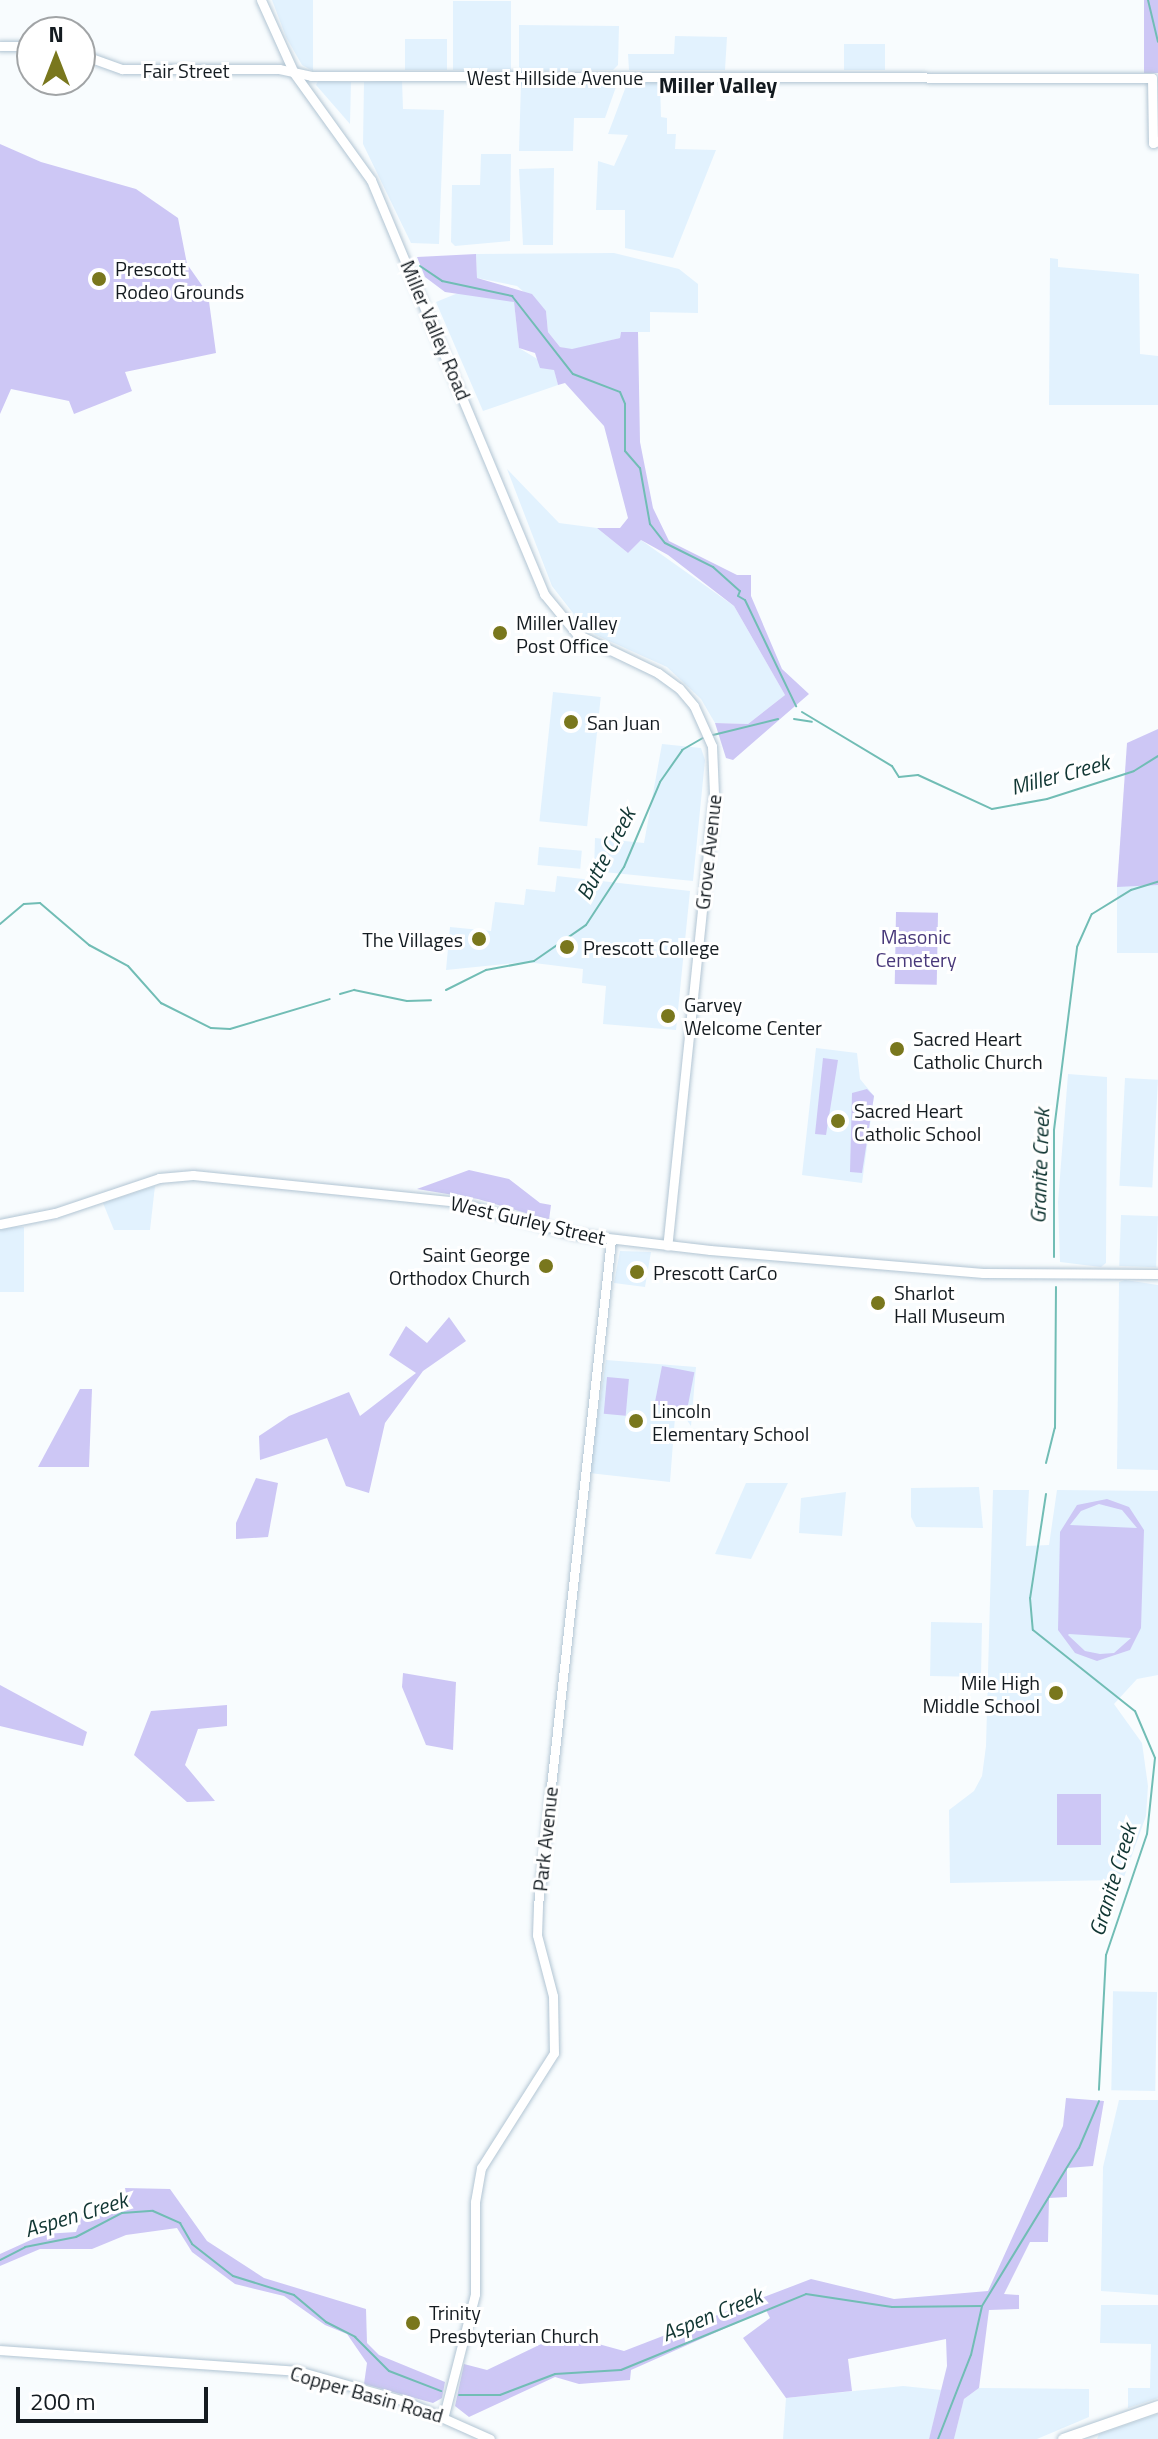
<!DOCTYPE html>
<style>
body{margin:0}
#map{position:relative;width:1158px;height:2439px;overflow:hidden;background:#f8fcfe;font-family:"Titillium Web",sans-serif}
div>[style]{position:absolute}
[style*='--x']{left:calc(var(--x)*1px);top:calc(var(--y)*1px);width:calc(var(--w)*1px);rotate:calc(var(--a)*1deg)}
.built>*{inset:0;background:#e2f2fe;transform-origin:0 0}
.green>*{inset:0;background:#cdc7f5;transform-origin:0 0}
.stream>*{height:2px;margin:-1px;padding:0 1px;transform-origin:1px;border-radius:1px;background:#71bdb5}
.roads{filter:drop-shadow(0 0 2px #b2c5d3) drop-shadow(0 0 2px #b2c5d3)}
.secondary>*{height:9px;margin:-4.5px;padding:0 4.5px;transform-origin:4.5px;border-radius:4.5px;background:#fff}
.primary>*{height:11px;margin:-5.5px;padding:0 5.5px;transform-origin:5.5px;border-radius:5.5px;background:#fff}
.dots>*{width:22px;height:22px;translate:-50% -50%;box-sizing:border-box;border:4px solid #fff;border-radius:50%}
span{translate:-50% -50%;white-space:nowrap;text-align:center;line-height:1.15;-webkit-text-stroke:6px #fff;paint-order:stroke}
.street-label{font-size:20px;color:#141b20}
.poi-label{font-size:20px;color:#141b20}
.left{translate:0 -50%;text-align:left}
.right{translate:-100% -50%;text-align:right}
.park-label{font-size:20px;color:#48387a}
.neighbourhood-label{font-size:22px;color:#141b20;font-weight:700}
.water-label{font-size:22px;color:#113633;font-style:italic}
.north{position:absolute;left:16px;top:16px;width:80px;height:80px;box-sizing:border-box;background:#fff;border:2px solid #a1a4a6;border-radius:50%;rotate:0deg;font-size:22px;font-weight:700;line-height:32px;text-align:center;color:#141b20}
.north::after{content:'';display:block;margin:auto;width:28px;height:36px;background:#79771d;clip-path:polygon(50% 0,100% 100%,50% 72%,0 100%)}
.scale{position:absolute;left:16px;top:2387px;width:192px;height:36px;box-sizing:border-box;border:4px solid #141b20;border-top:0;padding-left:10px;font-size:24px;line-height:28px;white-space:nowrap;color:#141b20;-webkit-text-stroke:6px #fff;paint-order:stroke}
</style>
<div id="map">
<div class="built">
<i style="clip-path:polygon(272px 0,313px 0,313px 71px,302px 65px,286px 37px)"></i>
<i style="left:453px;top:1px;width:58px;height:69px"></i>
<i style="clip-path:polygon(519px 25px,619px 26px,618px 65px,613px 70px,524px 71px,519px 67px)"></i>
<i style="clip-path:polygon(675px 36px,727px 37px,725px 70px,629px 70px,628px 54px,674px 54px)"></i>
<i style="left:405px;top:39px;width:42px;height:31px"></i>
<i style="left:844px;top:44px;width:41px;height:26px"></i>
<i style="clip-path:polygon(402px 80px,403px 109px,444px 110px,439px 244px,411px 243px,363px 144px,364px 82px)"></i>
<i style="clip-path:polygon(318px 81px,351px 82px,350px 124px,316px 85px)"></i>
<i style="clip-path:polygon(628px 81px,660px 81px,661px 117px,667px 118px,667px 134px,676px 134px,675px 149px,716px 150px,673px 258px,625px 248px,625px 210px,596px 210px,598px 161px,614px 166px,628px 135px,608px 134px)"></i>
<i style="clip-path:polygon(521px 82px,614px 81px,617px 84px,605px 118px,574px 118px,573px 151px,519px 151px)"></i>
<i style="clip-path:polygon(481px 154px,511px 154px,510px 241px,455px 246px,451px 242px,452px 185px,480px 185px)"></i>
<i style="clip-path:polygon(554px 168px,553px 245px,523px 245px,519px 169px)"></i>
<i style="clip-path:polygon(614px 253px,679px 269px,698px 284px,698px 313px,650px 312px,650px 332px,621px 332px,620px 338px,572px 350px,560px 347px,548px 332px,546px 311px,517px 286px,477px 278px,476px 254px)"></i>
<i style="clip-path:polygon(1050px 258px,1058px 259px,1058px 267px,1139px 274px,1140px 354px,1158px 356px,1158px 405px,1049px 405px)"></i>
<i style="clip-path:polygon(463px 291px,514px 301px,519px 348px,554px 369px,558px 385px,483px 411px,436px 302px)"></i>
<i style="clip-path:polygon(507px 469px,559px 523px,597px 528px,628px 553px,641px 540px,734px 606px,785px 695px,748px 724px,715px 723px,701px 699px,667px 667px,596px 635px,580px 622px,552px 586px)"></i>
<i style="left:553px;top:692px;width:48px;height:130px;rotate:6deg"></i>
<i style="clip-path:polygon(662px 744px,701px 748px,705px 760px,693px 881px,594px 871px,595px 838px,644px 843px)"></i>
<i style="left:539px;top:847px;width:43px;height:18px;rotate:5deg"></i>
<i style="clip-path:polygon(557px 876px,690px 891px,676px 1030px,603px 1024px,606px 986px,582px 983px,583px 969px,526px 962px,446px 970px,450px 927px,491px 931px,495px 902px,524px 905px,526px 889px,555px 892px)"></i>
<i style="left:1158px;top:885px;width:68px;height:41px;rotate:90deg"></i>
<i style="clip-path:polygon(816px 1048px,857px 1053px,860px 1079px,874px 1096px,862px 1183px,802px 1175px)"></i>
<i style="clip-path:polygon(1068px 1074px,1107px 1077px,1106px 1263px,1101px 1267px,1060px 1262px,1058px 1202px)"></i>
<i style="left:1125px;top:1078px;width:33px;height:108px;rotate:3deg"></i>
<i style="clip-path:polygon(155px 1186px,150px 1230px,114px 1230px,103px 1203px)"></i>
<i style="left:1121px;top:1215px;width:37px;height:51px;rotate:2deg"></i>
<i style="left:24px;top:1227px;width:65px;height:24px;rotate:90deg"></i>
<i style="clip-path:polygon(620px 1251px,651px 1252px,645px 1287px,614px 1283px)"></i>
<i style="clip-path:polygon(1125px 1280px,1158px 1285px,1158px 1470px,1117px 1469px,1119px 1282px)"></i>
<i style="clip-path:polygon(606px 1360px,696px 1367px,691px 1426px,684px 1416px,675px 1417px,670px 1482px,589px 1473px)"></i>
<i style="clip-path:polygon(746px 1483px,788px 1483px,751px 1559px,715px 1554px)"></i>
<i style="clip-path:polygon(979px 1487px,983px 1528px,916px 1527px,911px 1517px,911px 1488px)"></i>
<i style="clip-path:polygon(993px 1490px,1029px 1490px,1026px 1546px,1049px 1545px,1057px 1490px,1158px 1491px,1158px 1675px,1137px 1679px,1114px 1704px,1142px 1743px,1148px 1786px,1146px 1816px,1123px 1880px,950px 1883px,949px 1810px,974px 1791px,982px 1776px,986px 1746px)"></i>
<i style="clip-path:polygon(846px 1492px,842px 1536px,799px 1533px,801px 1498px)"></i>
<i style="left:931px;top:1622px;width:51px;height:54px;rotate:1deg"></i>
<i style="left:1157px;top:1992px;width:99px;height:44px;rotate:91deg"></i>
<i style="clip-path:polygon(1119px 2100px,1158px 2100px,1158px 2295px,1101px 2291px,1103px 2167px)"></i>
<i style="clip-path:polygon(1101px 2305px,1158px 2305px,1158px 2398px,1128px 2408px,1128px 2388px,1150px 2388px,1151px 2344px,1100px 2343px)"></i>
<i style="clip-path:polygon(903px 2386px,942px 2390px,929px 2439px,783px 2439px,786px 2398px)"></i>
<i style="clip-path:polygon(979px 2388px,1089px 2389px,1089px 2417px,1037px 2439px,954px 2439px,964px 2399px)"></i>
<i style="clip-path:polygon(1158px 2414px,1158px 2439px,1097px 2439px,1099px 2434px)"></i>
</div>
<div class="green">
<i style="left:1144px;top:0;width:14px;height:73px"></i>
<i style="clip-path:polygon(0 144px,41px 162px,136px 189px,178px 218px,187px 264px,208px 294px,216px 353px,125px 372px,132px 391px,74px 414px,69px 401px,11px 389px,0 414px)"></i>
<i style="clip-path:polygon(476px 254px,477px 278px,532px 294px,546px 311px,548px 332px,560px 347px,572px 349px,620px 338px,621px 332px,638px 332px,640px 442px,653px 508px,669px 541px,737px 575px,751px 575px,751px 596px,782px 669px,809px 694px,733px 760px,726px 758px,715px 723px,748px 724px,785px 695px,734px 606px,668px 555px,641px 540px,628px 553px,597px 528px,620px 528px,628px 518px,604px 426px,565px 383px,558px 385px,554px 370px,540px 368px,535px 353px,519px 348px,514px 302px,445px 292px,425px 277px,417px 257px)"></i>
<i style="clip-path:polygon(1158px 729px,1158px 885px,1117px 887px,1127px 743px)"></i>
<i style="left:896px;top:912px;width:42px;height:72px;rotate:1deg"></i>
<i style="clip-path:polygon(823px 1058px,838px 1060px,826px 1135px,815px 1134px)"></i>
<i style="clip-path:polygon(867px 1089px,874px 1096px,862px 1173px,850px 1172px,852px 1093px)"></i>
<i style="clip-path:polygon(469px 1170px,509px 1179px,540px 1203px,551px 1205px,549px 1220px,478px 1199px,417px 1189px)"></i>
<i style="clip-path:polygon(449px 1317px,466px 1341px,423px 1371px,385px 1423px,369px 1493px,346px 1486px,327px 1438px,260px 1460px,259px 1436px,289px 1416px,349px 1392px,360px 1416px,416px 1373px,389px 1355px,406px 1326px,427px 1343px)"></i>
<i style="left:662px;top:1366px;width:33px;height:39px;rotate:11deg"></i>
<i style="left:607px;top:1377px;width:22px;height:37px;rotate:5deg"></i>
<i style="clip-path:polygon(80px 1389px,92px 1389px,89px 1467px,38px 1467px)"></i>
<i style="clip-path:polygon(256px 1478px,278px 1483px,268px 1537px,236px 1539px,236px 1523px)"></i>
<i style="clip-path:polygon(evenodd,1107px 1499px,1129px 1507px,1144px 1530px,1141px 1628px,1130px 1650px,1097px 1661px,1075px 1653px,1058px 1630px,1060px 1532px,1077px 1505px,1107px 1499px,1099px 1504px,1122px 1510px,1137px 1528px,1070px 1525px,1081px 1511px,1099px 1504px,1107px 1499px,1068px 1635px,1069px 1634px,1131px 1638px,1114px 1653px,1100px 1654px,1085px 1651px,1068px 1635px)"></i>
<i style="clip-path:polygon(403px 1673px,456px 1682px,453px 1750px,426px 1745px,402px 1687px)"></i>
<i style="clip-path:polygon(0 1685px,87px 1732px,83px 1746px,0 1726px)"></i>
<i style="clip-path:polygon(227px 1705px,227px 1726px,198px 1729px,185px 1765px,215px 1801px,187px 1802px,134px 1755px,151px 1711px)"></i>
<i style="left:1057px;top:1794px;width:44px;height:51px"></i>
<i style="clip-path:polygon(1066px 2098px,1104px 2101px,1093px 2166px,1067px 2168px,1067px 2197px,1049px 2198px,1048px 2242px,1030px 2242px,1004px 2294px,1019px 2295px,1019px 2309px,989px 2310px,979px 2388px,964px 2399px,954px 2439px,929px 2439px,947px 2366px,946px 2339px,848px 2359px,852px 2391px,786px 2398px,743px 2338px,770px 2318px,766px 2310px,631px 2370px,630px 2380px,579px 2384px,555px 2377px,469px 2417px,455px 2406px,464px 2364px,487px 2370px,562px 2334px,624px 2351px,811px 2279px,894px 2299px,988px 2291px,1063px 2126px)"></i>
<i style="clip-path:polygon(125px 2188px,170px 2189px,207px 2241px,264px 2278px,366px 2309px,367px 2343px,379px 2355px,445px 2382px,442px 2398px,433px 2403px,364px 2384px,367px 2363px,347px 2334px,325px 2325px,284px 2296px,235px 2284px,192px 2252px,177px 2228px,126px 2235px,92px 2249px,40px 2249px,0 2266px,0 2254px,44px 2234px,76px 2232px,82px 2216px,128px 2203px)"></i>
</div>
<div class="stream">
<i style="--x:1148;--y:0;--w:43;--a:76.6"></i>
<i style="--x:420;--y:266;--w:27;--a:34"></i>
<i style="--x:442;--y:281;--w:72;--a:12.1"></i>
<i style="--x:512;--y:296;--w:99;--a:52"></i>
<i style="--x:573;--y:374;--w:50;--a:21"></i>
<i style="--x:620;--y:392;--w:13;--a:67"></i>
<i style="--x:625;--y:404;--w:47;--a:90"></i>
<i style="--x:625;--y:451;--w:23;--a:49"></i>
<i style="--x:640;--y:468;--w:57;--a:79.9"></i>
<i style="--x:650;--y:524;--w:24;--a:52"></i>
<i style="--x:665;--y:543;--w:54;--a:26.6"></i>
<i style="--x:713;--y:567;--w:36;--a:42"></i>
<i style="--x:740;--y:591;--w:5;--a:112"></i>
<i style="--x:738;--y:596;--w:8;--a:30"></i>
<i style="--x:745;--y:600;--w:118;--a:64.3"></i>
<i style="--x:802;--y:712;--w:105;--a:31"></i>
<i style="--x:892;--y:766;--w:13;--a:58"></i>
<i style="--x:899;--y:777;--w:19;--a:-6"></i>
<i style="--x:918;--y:775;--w:81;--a:24.7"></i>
<i style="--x:992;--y:809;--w:56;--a:-10.3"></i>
<i style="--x:1047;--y:799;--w:91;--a:-17.8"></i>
<i style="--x:1134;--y:771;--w:28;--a:-32"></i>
<i style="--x:794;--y:719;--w:18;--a:9"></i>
<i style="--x:713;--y:735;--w:67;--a:-13.8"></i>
<i style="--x:0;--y:924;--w:31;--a:-40"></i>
<i style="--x:24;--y:904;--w:16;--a:-4"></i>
<i style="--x:40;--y:903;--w:65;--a:40.6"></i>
<i style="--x:89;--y:945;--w:44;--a:28.3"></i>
<i style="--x:128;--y:966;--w:50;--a:48.3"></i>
<i style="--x:161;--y:1003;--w:56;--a:26.6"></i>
<i style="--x:211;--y:1028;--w:19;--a:3"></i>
<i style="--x:230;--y:1029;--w:104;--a:-16.7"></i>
<i style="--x:446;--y:990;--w:45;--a:-26.6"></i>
<i style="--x:486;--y:970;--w:49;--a:-10.6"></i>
<i style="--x:534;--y:961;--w:63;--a:-34.7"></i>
<i style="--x:586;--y:925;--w:69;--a:-56.8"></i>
<i style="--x:624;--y:867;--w:92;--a:-67"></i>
<i style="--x:660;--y:782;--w:39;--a:-55"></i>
<i style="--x:682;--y:750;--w:24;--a:-30"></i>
<i style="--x:340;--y:994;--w:15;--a:-16"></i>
<i style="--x:354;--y:990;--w:54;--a:11.7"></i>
<i style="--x:407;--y:1001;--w:24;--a:-2"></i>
<i style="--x:1054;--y:1257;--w:127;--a:-90"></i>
<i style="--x:1054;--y:1130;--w:184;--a:-82.8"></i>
<i style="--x:1077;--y:947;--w:36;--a:-66"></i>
<i style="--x:1092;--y:914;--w:46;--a:-31.6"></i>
<i style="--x:1131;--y:890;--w:28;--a:-17"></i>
<i style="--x:1046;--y:1463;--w:36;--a:-76"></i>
<i style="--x:1055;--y:1428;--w:141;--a:-89.6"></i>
<i style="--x:1046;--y:1494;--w:105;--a:98.7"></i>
<i style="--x:1030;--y:1598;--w:32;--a:85"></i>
<i style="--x:1033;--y:1630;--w:130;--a:38.5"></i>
<i style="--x:1135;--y:1711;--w:51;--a:66.9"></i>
<i style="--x:1155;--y:1758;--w:76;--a:96"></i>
<i style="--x:1147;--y:1834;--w:128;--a:108.7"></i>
<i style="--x:1106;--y:1955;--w:135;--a:93"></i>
<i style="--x:0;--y:2260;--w:28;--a:-27"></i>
<i style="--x:25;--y:2247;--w:52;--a:-11.1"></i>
<i style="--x:76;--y:2237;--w:52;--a:-27.6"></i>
<i style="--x:122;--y:2213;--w:31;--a:-4"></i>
<i style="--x:153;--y:2211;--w:30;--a:24"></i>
<i style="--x:180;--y:2223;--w:24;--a:60"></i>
<i style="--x:192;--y:2244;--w:52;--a:38"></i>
<i style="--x:233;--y:2276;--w:64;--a:17.3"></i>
<i style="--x:294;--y:2295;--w:42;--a:40.2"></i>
<i style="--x:326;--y:2322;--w:33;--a:27"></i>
<i style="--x:355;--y:2337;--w:48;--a:45"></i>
<i style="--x:389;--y:2371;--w:56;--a:21"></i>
<i style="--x:459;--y:2395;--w:41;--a:0"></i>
<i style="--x:500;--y:2395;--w:59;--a:-20.9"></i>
<i style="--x:555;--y:2374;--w:66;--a:-3.5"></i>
<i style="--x:621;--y:2370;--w:200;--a:-22.3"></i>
<i style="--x:806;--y:2294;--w:87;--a:8.6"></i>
<i style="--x:892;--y:2307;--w:90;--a:-0.6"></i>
<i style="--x:938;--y:2439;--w:90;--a:-68.6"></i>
<i style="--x:971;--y:2355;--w:50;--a:-77.3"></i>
<i style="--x:982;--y:2306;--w:185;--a:-58.5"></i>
<i style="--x:1079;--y:2148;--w:51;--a:-66.9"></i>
</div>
<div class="roads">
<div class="secondary">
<i style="--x:261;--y:0;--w:80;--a:65.7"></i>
<i style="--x:294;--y:73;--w:132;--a:54.3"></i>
<i style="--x:371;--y:180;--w:449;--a:67.3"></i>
<i style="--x:544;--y:594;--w:52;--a:50.5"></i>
<i style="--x:577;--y:634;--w:90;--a:25.7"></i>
<i style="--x:658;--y:673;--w:26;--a:36"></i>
<i style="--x:679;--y:688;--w:23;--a:50"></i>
<i style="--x:694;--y:706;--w:44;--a:65.8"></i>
<i style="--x:712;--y:746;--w:48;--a:87.6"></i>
<i style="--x:714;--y:794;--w:454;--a:95.9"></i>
<i style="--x:0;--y:46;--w:32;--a:0"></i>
<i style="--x:80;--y:54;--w:45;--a:19.7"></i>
<i style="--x:122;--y:69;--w:157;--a:0"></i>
<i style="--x:279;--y:69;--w:33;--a:12"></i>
<i style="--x:311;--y:76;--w:841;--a:0.14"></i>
<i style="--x:1152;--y:78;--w:65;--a:89.1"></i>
<i style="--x:1153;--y:143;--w:5;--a:-22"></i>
<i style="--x:0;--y:1224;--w:56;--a:-11.3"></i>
<i style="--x:55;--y:1213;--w:110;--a:-18.6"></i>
<i style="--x:159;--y:1178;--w:34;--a:-5"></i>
<i style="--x:193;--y:1175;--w:265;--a:5.8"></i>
<i style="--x:457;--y:1202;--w:121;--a:15.3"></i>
<i style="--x:574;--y:1234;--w:137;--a:6.7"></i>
<i style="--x:710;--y:1250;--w:274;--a:4.8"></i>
<i style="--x:983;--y:1273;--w:175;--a:0.3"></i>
<i style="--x:0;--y:2350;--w:299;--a:4"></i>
<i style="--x:298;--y:2371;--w:111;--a:15.7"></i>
<i style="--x:405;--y:2401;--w:93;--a:24.1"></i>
<i style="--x:444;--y:2415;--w:125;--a:-75.6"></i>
<i style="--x:475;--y:2294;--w:92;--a:-90"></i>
<i style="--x:475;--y:2202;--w:35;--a:-80"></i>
<i style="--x:481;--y:2168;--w:136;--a:-57.6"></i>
<i style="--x:554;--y:2053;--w:57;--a:-91"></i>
<i style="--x:553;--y:1996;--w:63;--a:-104.7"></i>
<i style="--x:537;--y:1935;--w:30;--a:-88"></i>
<i style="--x:538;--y:1905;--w:670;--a:-83.74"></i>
</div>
<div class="primary">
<i style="--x:1063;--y:2439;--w:101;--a:-19.2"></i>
</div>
</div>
<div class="dots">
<i style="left:99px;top:279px;background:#79771d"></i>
<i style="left:500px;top:633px;background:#79771d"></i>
<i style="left:571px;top:722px;background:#79771d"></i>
<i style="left:479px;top:939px;background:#79771d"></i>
<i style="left:567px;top:947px;background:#79771d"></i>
<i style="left:668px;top:1016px;background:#79771d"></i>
<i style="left:897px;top:1049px;background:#79771d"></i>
<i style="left:838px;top:1121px;background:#79771d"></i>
<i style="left:546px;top:1266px;background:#79771d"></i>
<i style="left:637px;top:1272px;background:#79771d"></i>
<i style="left:878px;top:1303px;background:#79771d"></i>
<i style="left:636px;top:1421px;background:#79771d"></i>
<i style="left:1056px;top:1693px;background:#79771d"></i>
<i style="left:413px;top:2323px;background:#79771d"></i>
</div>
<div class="street-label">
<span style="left:186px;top:70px">Fair Street</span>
<span style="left:555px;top:77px">West Hillside Avenue</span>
<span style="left:436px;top:330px;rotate:67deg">Miller Valley Road</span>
<span style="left:708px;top:852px;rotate:-84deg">Grove Avenue</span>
<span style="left:528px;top:1220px;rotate:13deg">West Gurley Street</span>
<span style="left:545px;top:1839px;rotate:-84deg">Park Avenue</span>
<span style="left:367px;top:2394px;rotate:16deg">Copper Basin Road</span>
</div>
<div class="poi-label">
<span class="left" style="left:115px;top:280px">Prescott<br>Rodeo Grounds</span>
<span class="left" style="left:516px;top:634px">Miller Valley<br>Post Office</span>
<span class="left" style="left:587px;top:722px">San Juan</span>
<span class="right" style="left:463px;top:939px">The Villages</span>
<span class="left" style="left:583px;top:947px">Prescott College</span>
<span class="left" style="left:684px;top:1016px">Garvey<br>Welcome Center</span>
<span class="left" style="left:913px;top:1050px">Sacred Heart<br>Catholic Church</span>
<span class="left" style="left:854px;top:1122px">Sacred Heart<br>Catholic School</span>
<span class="right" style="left:530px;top:1266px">Saint George<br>Orthodox Church</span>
<span class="left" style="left:653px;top:1272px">Prescott CarCo</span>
<span class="left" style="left:894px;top:1304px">Sharlot<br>Hall Museum</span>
<span class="left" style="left:652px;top:1422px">Lincoln<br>Elementary School</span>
<span class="right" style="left:1040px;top:1694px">Mile High<br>Middle School</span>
<span class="left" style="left:429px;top:2324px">Trinity<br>Presbyterian Church</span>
</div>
<div class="park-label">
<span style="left:916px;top:948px">Masonic<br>Cemetery</span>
</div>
<div class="neighbourhood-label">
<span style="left:718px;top:86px">Miller Valley</span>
</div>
<div class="water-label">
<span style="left:1060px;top:775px;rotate:-15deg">Miller Creek</span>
<span style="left:606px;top:854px;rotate:-62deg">Butte Creek</span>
<span style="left:1040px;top:1166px;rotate:-88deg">Granite Creek</span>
<span style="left:1113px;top:1880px;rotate:-73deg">Granite Creek</span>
<span style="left:76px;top:2215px;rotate:-17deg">Aspen Creek</span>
<span style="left:712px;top:2315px;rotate:-22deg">Aspen Creek</span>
</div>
<div class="north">N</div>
<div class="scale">200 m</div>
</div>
